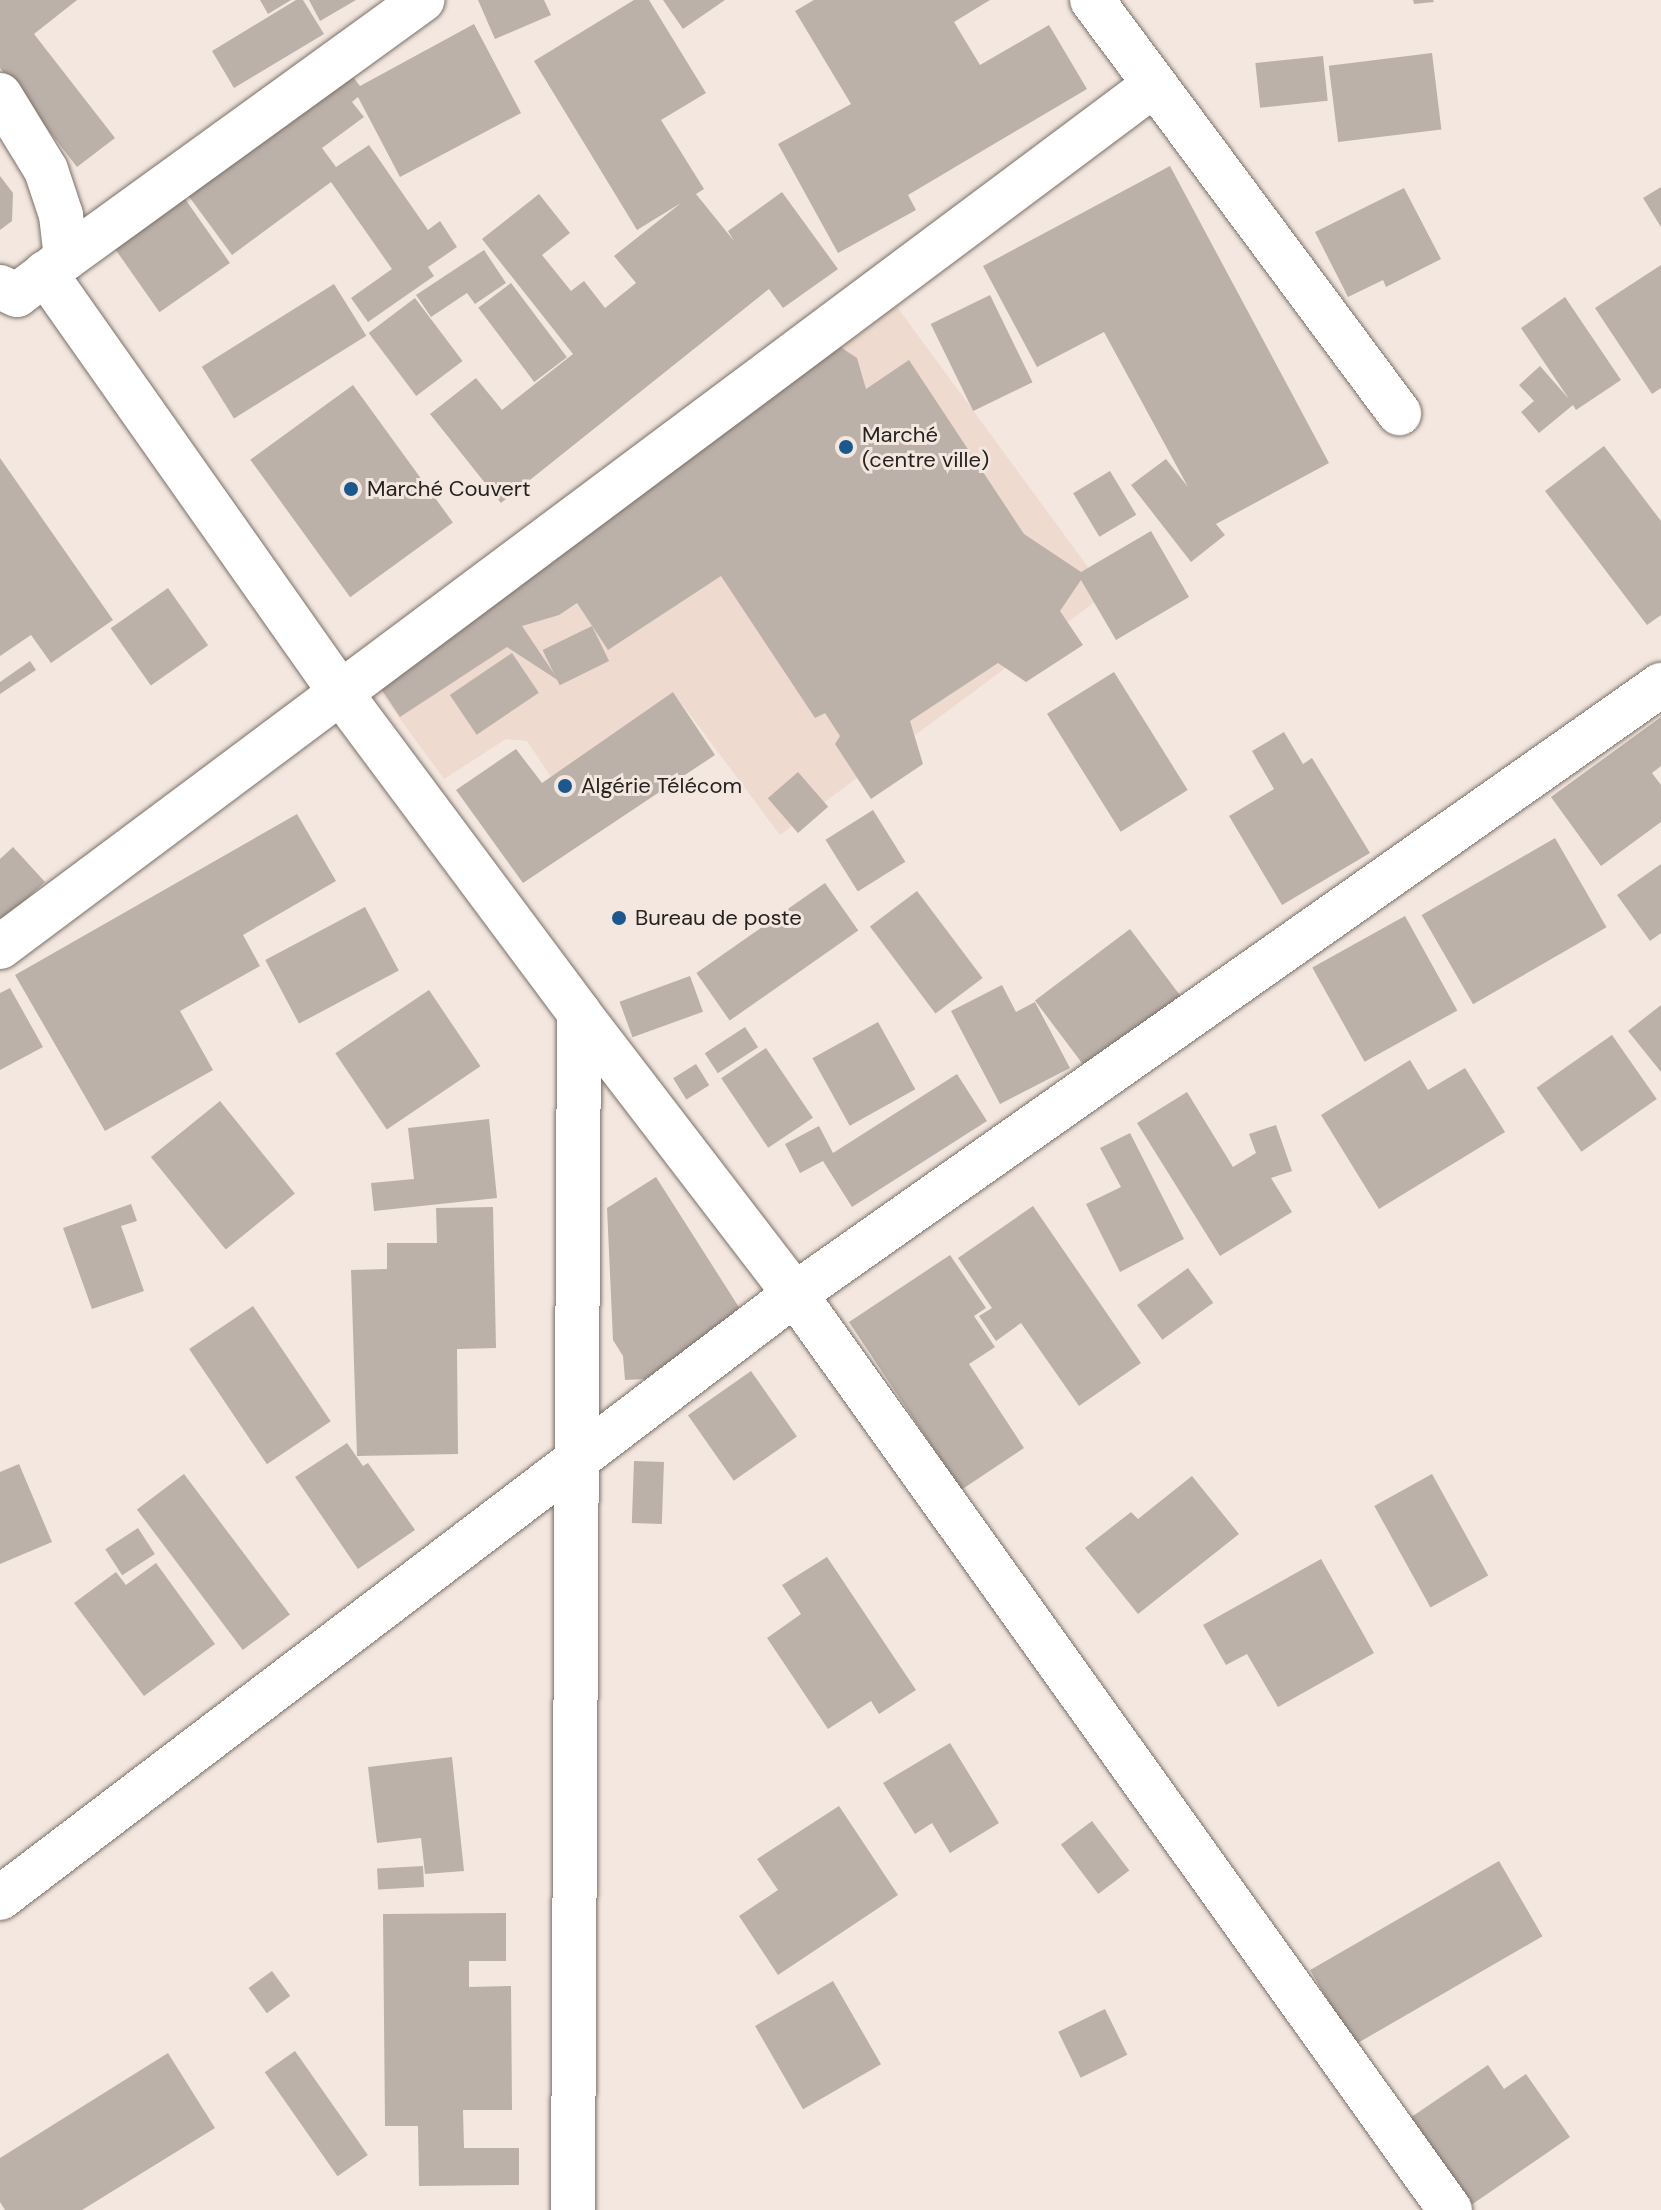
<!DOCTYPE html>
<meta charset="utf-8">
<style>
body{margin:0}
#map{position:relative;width:1661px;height:2210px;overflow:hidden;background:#f3e7df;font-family:"DM Sans",sans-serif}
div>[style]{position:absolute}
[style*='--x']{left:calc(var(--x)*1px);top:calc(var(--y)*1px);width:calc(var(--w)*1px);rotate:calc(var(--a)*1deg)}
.built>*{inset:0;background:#eedace}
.building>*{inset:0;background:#bcb1a9;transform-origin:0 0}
.roads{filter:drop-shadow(0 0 2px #7b7069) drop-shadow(0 0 2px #7b7069)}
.minor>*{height:44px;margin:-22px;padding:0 22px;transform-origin:22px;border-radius:22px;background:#fff}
.major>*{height:44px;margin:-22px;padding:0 22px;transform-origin:22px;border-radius:22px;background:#fff}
.dots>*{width:22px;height:22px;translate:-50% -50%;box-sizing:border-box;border:4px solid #f3e7df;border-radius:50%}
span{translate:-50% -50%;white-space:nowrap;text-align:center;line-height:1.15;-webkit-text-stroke:6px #f3e7df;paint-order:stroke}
.poi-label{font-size:22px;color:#26221f}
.left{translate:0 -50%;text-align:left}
</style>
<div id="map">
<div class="built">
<i style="clip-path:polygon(892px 300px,1107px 593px,780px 835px,673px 692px,551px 777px,527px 741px,506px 739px,444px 779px,373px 682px)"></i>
</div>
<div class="building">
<i style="clip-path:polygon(0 0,77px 0,34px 34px,115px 138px,77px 167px,0 68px)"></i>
<i style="clip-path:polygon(260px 0,291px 0,268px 14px)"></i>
<i style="clip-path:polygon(296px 0,303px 0,324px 34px,234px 88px,212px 51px)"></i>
<i style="clip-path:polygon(309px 0,356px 0,320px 21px)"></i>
<i style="clip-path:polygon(478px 0,544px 0,551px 15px,495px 39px)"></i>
<i style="clip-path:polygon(634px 0,649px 0,706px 93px,661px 120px,704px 189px,696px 194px,734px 241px,728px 231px,782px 192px,838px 269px,783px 308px,769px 289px,501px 503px,430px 414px,476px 378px,502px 410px,573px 354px,482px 239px,539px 194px,570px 233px,542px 255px,571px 291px,584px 281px,605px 308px,636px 283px,614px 256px,681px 203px,637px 230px,534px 61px)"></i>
<i style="clip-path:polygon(663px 0,725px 0,683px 29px)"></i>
<i style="clip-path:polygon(814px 0,990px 0,954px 22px,980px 65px,1049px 25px,1087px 89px,908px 195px,916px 210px,838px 253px,778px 144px,851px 104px,795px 11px)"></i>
<i style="clip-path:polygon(1413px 0,1433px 0,1434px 2px,1414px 4px)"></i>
<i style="clip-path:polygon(474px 24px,521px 113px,400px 177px,358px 97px,352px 102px,364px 117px,322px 148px,336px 167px,369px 145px,428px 230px,440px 221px,457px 247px,428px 267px,434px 276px,368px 322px,351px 298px,392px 269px,331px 182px,232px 255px,182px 187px,345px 67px,360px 86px)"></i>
<i style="left:1432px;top:53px;width:77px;height:104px;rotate:83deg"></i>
<i style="left:1323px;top:56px;width:45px;height:68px;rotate:84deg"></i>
<i style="clip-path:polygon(1170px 166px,1329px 463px,1216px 524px,1225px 535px,1191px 562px,1131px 485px,1166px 459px,1188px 487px,1104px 332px,1037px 367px,983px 266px)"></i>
<i style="clip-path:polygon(0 176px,13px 193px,12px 221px,0 230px)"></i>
<i style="left:176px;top:186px;width:94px;height:86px;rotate:55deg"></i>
<i style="clip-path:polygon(1661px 187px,1661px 227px,1643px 198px)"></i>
<i style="clip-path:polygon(1404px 188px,1441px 259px,1386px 287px,1383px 280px,1348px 297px,1315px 232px)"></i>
<i style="clip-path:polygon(484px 250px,506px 283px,475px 304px,467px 293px,431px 317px,416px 295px)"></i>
<i style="clip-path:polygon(1661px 265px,1661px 388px,1652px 394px,1595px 308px)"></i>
<i style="left:511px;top:283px;width:93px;height:41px;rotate:53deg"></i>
<i style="left:334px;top:284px;width:61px;height:156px;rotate:58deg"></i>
<i style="left:990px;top:295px;width:97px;height:66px;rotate:64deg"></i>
<i style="clip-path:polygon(1565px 297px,1621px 380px,1576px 410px,1573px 405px,1539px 433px,1521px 412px,1534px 401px,1519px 385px,1540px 366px,1569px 399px,1521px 328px)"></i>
<i style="left:415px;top:298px;width:79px;height:58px;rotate:53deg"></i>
<i style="clip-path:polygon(836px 344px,857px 358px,866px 389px,909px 360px,1024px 534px,1081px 572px,1151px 531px,1189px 597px,1116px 640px,1081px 580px,1060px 611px,1083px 645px,1026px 682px,998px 663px,910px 721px,923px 764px,871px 799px,835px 744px,840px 736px,825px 713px,815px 718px,721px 576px,608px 650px,577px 603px,559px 615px,522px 626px,559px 681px,507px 647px,400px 717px,369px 671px)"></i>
<i style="left:353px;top:385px;width:170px;height:127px;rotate:54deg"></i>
<i style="clip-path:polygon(1604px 446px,1661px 521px,1661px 615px,1647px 625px,1545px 491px)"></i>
<i style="clip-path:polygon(0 458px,113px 620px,51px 663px,31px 635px,0 656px)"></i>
<i style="left:1110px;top:471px;width:51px;height:43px;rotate:59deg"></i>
<i style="left:168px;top:588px;width:70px;height:70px;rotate:55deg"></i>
<i style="left:592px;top:626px;width:39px;height:55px;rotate:64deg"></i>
<i style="left:512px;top:653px;width:48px;height:75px;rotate:56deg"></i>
<i style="clip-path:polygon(30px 661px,36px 670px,0 694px,0 682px)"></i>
<i style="left:1114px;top:672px;width:139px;height:79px;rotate:58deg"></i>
<i style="clip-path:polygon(673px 692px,715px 755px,523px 883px,456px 790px,516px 749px,542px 783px)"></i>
<i style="clip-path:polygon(1661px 717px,1661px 766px,1652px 773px,1661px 785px,1661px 822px,1601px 866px,1551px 797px)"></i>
<i style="clip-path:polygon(1284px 732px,1303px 764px,1312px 758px,1370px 853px,1282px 905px,1229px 816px,1274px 789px,1252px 751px)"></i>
<i style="left:798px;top:772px;width:46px;height:40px;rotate:49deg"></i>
<i style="left:873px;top:810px;width:61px;height:56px;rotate:58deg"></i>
<i style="clip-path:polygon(297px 814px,336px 881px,243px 935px,260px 966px,180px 1011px,213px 1070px,105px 1131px,15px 975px)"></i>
<i style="left:1555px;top:838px;width:103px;height:154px;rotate:60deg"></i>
<i style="clip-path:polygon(13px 847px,45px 882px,0 923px,0 859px)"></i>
<i style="clip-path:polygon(1661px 864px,1661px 933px,1650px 941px,1617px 895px)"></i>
<i style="left:825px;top:883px;width:58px;height:157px;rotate:55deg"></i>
<i style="left:917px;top:891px;width:109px;height:59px;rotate:53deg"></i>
<i style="left:365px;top:907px;width:72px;height:113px;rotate:62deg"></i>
<i style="left:1405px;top:916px;width:108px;height:106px;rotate:61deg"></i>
<i style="left:1130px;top:929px;width:100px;height:119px;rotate:53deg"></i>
<i style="left:690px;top:976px;width:38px;height:75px;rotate:70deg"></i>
<i style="clip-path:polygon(1002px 985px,1016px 1012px,1035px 1002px,1070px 1068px,1000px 1104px,951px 1011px)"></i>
<i style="clip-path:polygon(10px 988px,43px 1047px,0 1070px,0 993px)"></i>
<i style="left:429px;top:990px;width:92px;height:113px;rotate:56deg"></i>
<i style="clip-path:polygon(1661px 1005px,1661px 1072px,1628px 1031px)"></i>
<i style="left:878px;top:1022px;width:77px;height:75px;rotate:61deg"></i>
<i style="left:745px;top:1027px;width:24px;height:48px;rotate:57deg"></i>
<i style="left:1612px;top:1035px;width:78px;height:92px;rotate:55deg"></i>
<i style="left:766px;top:1048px;width:84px;height:54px;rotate:56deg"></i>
<i style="clip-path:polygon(1410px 1060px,1428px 1090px,1465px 1068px,1505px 1132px,1379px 1209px,1321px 1115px)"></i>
<i style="left:696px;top:1064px;width:25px;height:27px;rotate:58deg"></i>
<i style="clip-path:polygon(957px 1074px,987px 1121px,852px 1207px,823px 1161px,800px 1173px,785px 1144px,819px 1126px,833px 1153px)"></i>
<i style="clip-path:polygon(1187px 1092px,1233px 1167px,1256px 1153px,1249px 1134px,1276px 1125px,1292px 1171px,1271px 1178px,1292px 1212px,1220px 1256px,1137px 1123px)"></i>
<i style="left:220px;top:1101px;width:119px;height:89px;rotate:51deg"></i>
<i style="clip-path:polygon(489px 1119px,497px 1198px,374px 1211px,371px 1183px,414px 1179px,408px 1128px)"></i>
<i style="clip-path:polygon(1130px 1133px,1184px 1239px,1120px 1272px,1086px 1204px,1121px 1187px,1100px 1148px)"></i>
<i style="clip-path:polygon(656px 1177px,749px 1323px,714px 1335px,645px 1379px,625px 1380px,623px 1356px,613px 1340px,607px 1208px)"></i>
<i style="clip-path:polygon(131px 1204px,137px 1221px,121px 1226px,144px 1291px,92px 1309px,63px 1228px)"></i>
<i style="clip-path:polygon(1033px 1206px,1141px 1363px,1079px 1406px,1021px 1323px,996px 1341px,979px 1316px,992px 1308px,958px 1258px)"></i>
<i style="clip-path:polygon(493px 1207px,496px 1348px,457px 1349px,458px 1454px,357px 1456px,351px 1270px,387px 1269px,387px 1243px,437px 1243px,436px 1208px)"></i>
<i style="clip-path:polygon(950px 1255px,986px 1308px,974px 1316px,995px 1347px,969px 1364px,1024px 1448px,961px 1490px,849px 1322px)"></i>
<i style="left:1188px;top:1268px;width:43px;height:63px;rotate:54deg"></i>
<i style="left:253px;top:1306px;width:139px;height:77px;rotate:56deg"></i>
<i style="left:751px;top:1371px;width:80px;height:77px;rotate:55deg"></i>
<i style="clip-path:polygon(347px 1443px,363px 1466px,368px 1463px,415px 1530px,358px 1569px,295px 1477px)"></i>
<i style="left:634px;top:1461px;width:30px;height:62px;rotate:2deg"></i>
<i style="clip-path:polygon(19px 1464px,52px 1542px,0 1564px,0 1472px)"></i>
<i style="left:184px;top:1474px;width:176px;height:59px;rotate:53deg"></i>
<i style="left:1432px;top:1474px;width:116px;height:66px;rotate:61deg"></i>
<i style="clip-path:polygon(1192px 1476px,1239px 1534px,1138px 1614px,1085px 1548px,1131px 1512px,1138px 1519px)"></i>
<i style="left:138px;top:1528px;width:31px;height:39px;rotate:57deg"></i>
<i style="clip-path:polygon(827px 1557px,916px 1690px,879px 1714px,871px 1701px,828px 1729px,767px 1638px,801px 1614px,782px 1585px)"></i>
<i style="clip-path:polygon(1321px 1559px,1374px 1653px,1278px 1707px,1247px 1654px,1226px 1665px,1203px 1625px)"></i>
<i style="clip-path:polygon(156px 1563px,215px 1644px,144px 1696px,74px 1603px,116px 1572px,126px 1585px)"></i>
<i style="clip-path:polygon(950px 1743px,999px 1823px,950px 1853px,932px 1823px,915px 1834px,883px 1783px)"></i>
<i style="clip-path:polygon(452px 1757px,464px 1871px,425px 1874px,421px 1838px,377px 1843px,368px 1767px)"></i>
<i style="clip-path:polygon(839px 1806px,898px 1895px,778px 1975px,739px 1916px,778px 1890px,757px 1859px)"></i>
<i style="left:1092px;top:1821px;width:62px;height:39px;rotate:53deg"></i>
<i style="left:1499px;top:1861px;width:87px;height:218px;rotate:60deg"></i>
<i style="left:423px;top:1866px;width:21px;height:46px;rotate:87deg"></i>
<i style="clip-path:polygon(506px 1913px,506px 1961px,469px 1961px,469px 1987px,511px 1986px,512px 2110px,463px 2110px,464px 2148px,519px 2148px,519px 2185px,419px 2186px,418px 2126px,385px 2126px,383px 1914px)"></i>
<i style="left:272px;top:1971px;width:31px;height:29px;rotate:54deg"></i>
<i style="left:833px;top:1981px;width:96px;height:90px;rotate:60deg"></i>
<i style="left:1105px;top:2009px;width:51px;height:52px;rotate:64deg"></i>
<i style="left:295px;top:2051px;width:127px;height:37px;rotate:55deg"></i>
<i style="clip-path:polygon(168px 2053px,215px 2128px,82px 2210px,5px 2210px,0 2202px,0 2158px)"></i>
<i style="clip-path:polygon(1488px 2065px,1504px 2089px,1526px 2074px,1570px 2137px,1464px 2210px,1404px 2122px)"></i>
</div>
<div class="roads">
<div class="minor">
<i style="--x:1092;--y:0;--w:515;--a:53.38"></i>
<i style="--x:66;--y:258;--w:440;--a:-35.9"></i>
<i style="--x:0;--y:947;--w:1440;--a:-36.76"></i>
<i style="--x:579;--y:1013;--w:354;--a:52.5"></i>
<i style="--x:795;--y:1294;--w:1126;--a:54.43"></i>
<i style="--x:0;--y:1898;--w:998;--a:-37.23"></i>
<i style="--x:795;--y:1294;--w:1059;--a:-35.12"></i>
</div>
<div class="major">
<i style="--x:0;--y:95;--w:88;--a:58.5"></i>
<i style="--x:46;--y:170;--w:47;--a:71.6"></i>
<i style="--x:61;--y:215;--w:43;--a:83.4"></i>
<i style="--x:66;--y:258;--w:61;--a:142.9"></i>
<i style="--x:17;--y:295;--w:19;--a:-155"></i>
<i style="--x:45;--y:273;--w:512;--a:54.85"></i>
<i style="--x:340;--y:692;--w:400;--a:53.3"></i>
<i style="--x:579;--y:1013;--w:1197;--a:90.29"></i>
</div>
</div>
<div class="dots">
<i style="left:846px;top:447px;background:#1b588e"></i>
<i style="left:351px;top:489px;background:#1b588e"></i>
<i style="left:565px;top:786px;background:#1b588e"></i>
<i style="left:619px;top:918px;background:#1b588e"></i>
</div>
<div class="poi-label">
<span class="left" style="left:862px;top:447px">Marché<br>(centre ville)</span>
<span class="left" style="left:367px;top:489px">Marché Couvert</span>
<span class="left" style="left:581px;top:786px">Algérie Télécom</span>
<span class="left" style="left:635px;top:918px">Bureau de poste</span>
</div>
</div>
